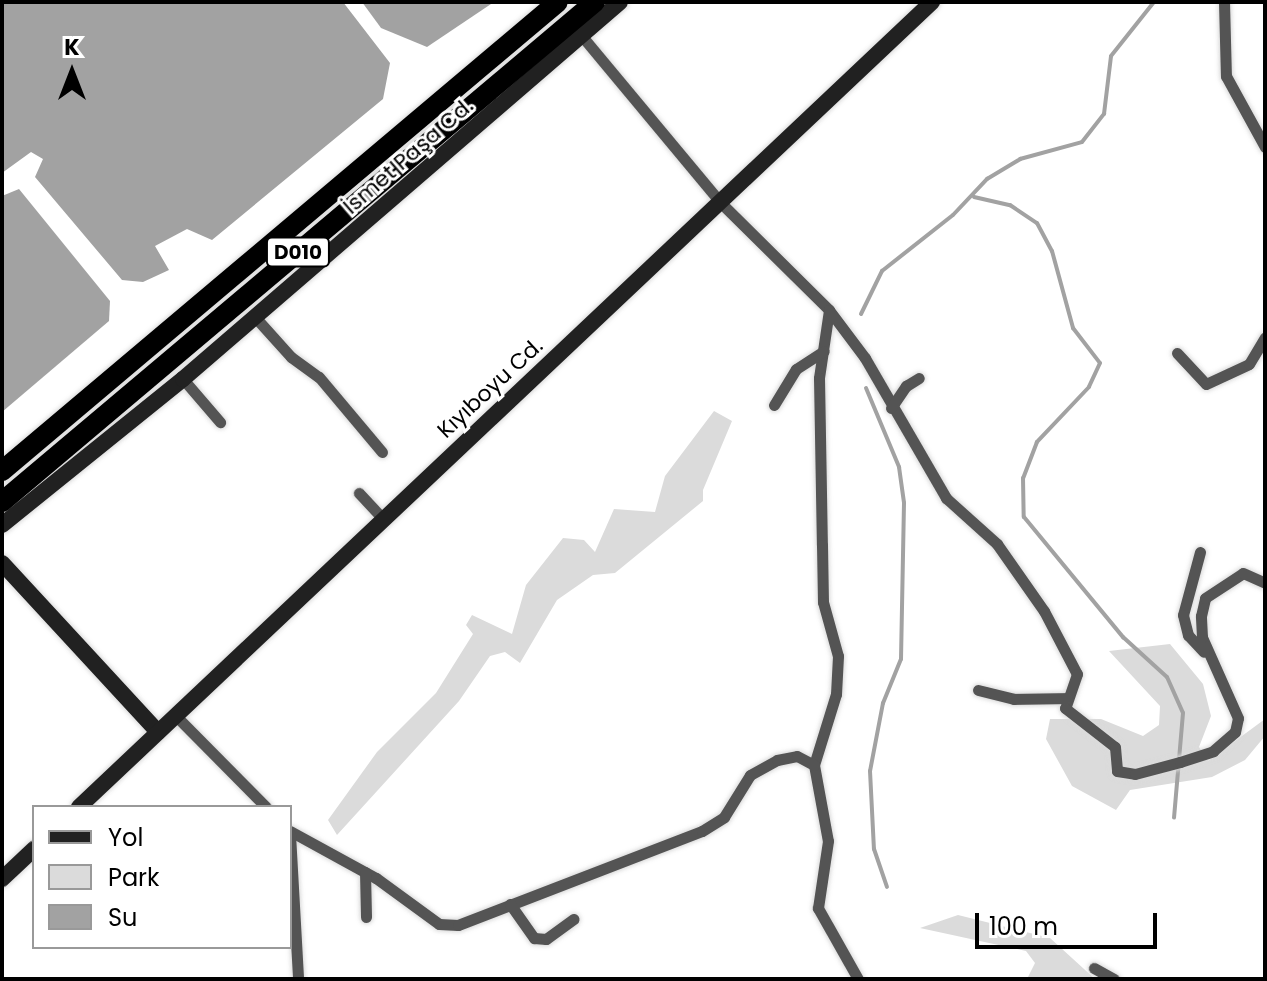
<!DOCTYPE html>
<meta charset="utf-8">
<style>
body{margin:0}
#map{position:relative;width:1267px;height:981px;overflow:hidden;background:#fff;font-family:Poppins,sans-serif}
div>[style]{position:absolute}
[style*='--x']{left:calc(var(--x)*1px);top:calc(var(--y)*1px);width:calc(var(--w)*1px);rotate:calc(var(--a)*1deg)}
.green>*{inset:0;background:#dbdbdb}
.water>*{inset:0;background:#a2a2a2}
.stream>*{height:4px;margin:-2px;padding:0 2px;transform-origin:2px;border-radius:2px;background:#a2a2a2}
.roads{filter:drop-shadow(0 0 2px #dbdbdb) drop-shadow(0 0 2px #dbdbdb)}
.street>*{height:11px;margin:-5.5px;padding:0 5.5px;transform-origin:5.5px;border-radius:5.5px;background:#545454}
.secondary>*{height:16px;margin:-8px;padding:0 8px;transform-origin:8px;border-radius:8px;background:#212121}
.highway>*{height:20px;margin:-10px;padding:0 10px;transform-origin:10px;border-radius:10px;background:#000}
span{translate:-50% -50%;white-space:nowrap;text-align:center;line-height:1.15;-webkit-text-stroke:6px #fff;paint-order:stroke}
.shield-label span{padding:2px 6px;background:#fff;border:2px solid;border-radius:6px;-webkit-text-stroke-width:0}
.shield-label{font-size:20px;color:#000;font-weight:700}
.street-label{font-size:22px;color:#000}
.frame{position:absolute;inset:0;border:4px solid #000;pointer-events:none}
.legend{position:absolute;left:32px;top:805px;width:260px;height:144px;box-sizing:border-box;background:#fff;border:2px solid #999;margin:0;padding:10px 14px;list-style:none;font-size:24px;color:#000}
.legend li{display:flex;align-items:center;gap:16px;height:40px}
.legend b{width:40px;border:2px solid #999}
.north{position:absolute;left:32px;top:32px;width:80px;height:80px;-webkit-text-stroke:6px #fff;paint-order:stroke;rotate:0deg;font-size:22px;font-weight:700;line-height:32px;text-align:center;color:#000}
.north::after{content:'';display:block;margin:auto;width:28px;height:36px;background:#000;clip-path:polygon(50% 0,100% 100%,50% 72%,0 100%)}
.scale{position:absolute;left:975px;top:913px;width:182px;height:36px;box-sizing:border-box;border:4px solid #000;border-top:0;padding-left:10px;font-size:24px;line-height:28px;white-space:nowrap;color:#000;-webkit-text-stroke:6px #fff;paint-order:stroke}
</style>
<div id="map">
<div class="green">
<i style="clip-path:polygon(714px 411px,732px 421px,703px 490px,703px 501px,615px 573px,593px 575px,557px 600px,520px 663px,505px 652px,490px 656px,459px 701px,337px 835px,328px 820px,377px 752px,436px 693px,473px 634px,466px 625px,472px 615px,512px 634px,526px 585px,563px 538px,584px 540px,595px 552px,614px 509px,655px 512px,665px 476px)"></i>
<i style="clip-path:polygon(1170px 644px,1203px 684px,1211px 716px,1199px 747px,1208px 761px,1265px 719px,1265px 736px,1245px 760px,1212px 777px,1130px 790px,1116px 810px,1072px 786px,1046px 739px,1050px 719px,1101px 719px,1143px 736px,1159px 725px,1160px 706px,1109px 651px)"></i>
<i style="clip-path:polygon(958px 915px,1050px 938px,1095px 979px,1027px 979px,1035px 963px,1026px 951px,920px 928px)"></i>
</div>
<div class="water">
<i style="clip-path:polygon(2px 2px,343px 2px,390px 63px,383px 99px,212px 240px,187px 229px,155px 246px,169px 270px,143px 282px,122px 280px,35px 177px,43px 159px,31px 152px,2px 173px)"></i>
<i style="clip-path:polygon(362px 2px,494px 2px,427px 47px,381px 28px)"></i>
<i style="clip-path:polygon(19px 189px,110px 301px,109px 321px,2px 412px,2px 196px)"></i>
</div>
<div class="stream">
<i style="--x:974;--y:197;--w:37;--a:13"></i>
<i style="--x:1010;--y:205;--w:32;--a:34"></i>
<i style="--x:1037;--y:223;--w:32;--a:62"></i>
<i style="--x:1052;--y:251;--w:80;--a:74.7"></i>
<i style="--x:1073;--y:328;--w:44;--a:52.4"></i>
<i style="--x:1100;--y:363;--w:26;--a:115"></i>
<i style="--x:1089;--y:387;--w:76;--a:133.4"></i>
<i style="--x:1037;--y:442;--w:39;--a:111"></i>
<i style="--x:1023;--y:478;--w:39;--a:89"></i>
<i style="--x:1024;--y:517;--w:156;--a:50.5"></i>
<i style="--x:1123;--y:637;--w:59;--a:42.3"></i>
<i style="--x:1167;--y:677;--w:39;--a:66"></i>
<i style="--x:1183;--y:713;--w:105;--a:94.9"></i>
<i style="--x:861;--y:314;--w:48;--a:-64"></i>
<i style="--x:882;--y:271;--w:90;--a:-38.3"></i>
<i style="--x:953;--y:215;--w:50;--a:-46.6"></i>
<i style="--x:987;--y:179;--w:39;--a:-31"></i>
<i style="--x:1020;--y:159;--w:64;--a:-15.3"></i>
<i style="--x:1082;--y:142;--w:36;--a:-52"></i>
<i style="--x:1104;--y:114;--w:58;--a:-83.1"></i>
<i style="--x:1111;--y:56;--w:69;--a:-51.5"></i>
<i style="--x:866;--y:388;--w:86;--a:67.3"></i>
<i style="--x:899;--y:467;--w:36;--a:82"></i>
<i style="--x:904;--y:503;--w:156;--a:91.1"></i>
<i style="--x:901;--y:659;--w:48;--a:112.2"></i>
<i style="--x:883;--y:703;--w:69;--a:100.8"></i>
<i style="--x:870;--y:771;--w:78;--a:87.1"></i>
<i style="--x:874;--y:849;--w:40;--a:71.1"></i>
</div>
<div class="roads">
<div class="street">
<i style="--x:1224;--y:2;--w:74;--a:88.5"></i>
<i style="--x:1226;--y:76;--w:81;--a:61.2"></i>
<i style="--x:581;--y:35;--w:219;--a:50.2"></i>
<i style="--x:721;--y:203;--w:152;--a:44.7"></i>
<i style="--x:829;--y:310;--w:69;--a:98.4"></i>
<i style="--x:819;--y:378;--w:167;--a:89"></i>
<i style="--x:822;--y:545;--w:57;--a:89"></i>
<i style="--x:823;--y:602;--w:56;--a:74.5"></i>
<i style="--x:838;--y:656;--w:38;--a:93"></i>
<i style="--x:836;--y:694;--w:74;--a:107.2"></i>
<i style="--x:814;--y:765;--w:77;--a:79.6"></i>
<i style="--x:828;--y:841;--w:68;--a:98.5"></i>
<i style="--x:818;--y:908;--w:81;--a:60.6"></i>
<i style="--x:829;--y:310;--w:60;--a:53.1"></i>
<i style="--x:865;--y:358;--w:162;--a:59.9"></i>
<i style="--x:946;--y:498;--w:69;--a:42"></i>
<i style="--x:997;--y:544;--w:82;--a:55"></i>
<i style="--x:1044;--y:611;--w:71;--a:62.4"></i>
<i style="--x:1077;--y:674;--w:36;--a:109"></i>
<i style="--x:1065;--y:708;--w:63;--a:38"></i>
<i style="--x:1115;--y:747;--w:24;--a:85"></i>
<i style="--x:1117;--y:771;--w:18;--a:9"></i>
<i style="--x:1135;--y:774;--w:47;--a:-14.9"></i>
<i style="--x:1180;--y:762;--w:35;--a:-18"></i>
<i style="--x:1213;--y:751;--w:29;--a:-41"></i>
<i style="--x:1235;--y:732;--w:14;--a:-78"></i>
<i style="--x:1238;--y:718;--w:89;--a:-114"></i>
<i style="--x:1202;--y:637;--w:21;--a:-93"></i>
<i style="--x:1201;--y:616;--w:18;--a:-77"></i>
<i style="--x:1205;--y:598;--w:45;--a:-33.3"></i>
<i style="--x:1243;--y:573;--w:24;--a:24"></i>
<i style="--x:255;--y:317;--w:54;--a:48"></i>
<i style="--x:291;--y:357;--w:34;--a:36"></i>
<i style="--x:319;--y:377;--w:98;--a:50"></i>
<i style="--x:1177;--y:353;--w:42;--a:46.9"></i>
<i style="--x:1206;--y:384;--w:47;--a:-24.9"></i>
<i style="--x:1249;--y:364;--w:31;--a:-59"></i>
<i style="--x:183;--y:379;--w:57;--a:49.3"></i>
<i style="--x:774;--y:405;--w:42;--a:-58.6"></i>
<i style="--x:796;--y:369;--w:33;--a:-33"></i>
<i style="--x:891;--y:408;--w:27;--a:-56"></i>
<i style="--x:906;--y:386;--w:15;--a:-32"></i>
<i style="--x:359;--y:493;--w:34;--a:47"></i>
<i style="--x:1200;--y:552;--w:65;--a:105.1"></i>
<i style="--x:1183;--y:615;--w:21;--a:76"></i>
<i style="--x:1188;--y:635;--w:23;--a:47"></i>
<i style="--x:978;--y:690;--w:37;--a:14"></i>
<i style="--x:1014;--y:699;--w:53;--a:-1.1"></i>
<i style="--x:175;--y:715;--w:129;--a:45.3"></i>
<i style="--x:290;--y:831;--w:98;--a:28.7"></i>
<i style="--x:376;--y:878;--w:78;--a:36.1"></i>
<i style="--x:439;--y:924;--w:19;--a:3"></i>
<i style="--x:458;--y:925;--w:261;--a:-21.1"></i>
<i style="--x:702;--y:831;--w:26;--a:-32"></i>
<i style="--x:724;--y:817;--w:49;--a:-58.2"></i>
<i style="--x:750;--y:775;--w:31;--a:-29"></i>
<i style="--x:777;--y:760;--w:20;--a:-11"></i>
<i style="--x:797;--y:756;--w:19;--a:28"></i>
<i style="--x:290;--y:834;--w:145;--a:86.8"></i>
<i style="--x:365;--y:872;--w:45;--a:88.7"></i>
<i style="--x:510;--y:904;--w:42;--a:54.8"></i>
<i style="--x:534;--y:938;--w:12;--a:5"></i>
<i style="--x:546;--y:939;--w:34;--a:-36"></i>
<i style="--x:1094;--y:968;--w:23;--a:29"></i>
</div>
<div class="secondary">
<i style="--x:2;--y:525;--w:233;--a:-38.9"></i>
<i style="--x:183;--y:379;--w:577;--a:-40.78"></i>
<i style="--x:2;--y:563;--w:230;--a:47.3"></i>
<i style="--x:79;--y:807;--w:1173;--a:-43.34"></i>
<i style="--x:2;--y:879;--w:44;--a:-43.2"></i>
</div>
<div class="highway">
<i style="--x:2;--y:471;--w:727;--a:-40.15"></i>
<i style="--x:2;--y:502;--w:776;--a:-40.14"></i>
</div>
</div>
<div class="shield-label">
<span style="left:298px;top:252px">D010</span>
</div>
<div class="street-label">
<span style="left:408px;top:156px;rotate:-41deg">İsmet Paşa Cd.</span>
<span style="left:490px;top:388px;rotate:-43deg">Kıyıboyu Cd.</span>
</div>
<div class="frame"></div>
<ul class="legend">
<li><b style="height:10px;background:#212121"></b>Yol</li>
<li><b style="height:22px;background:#dbdbdb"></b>Park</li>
<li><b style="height:22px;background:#a2a2a2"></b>Su</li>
</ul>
<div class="north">K</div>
<div class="scale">100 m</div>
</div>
